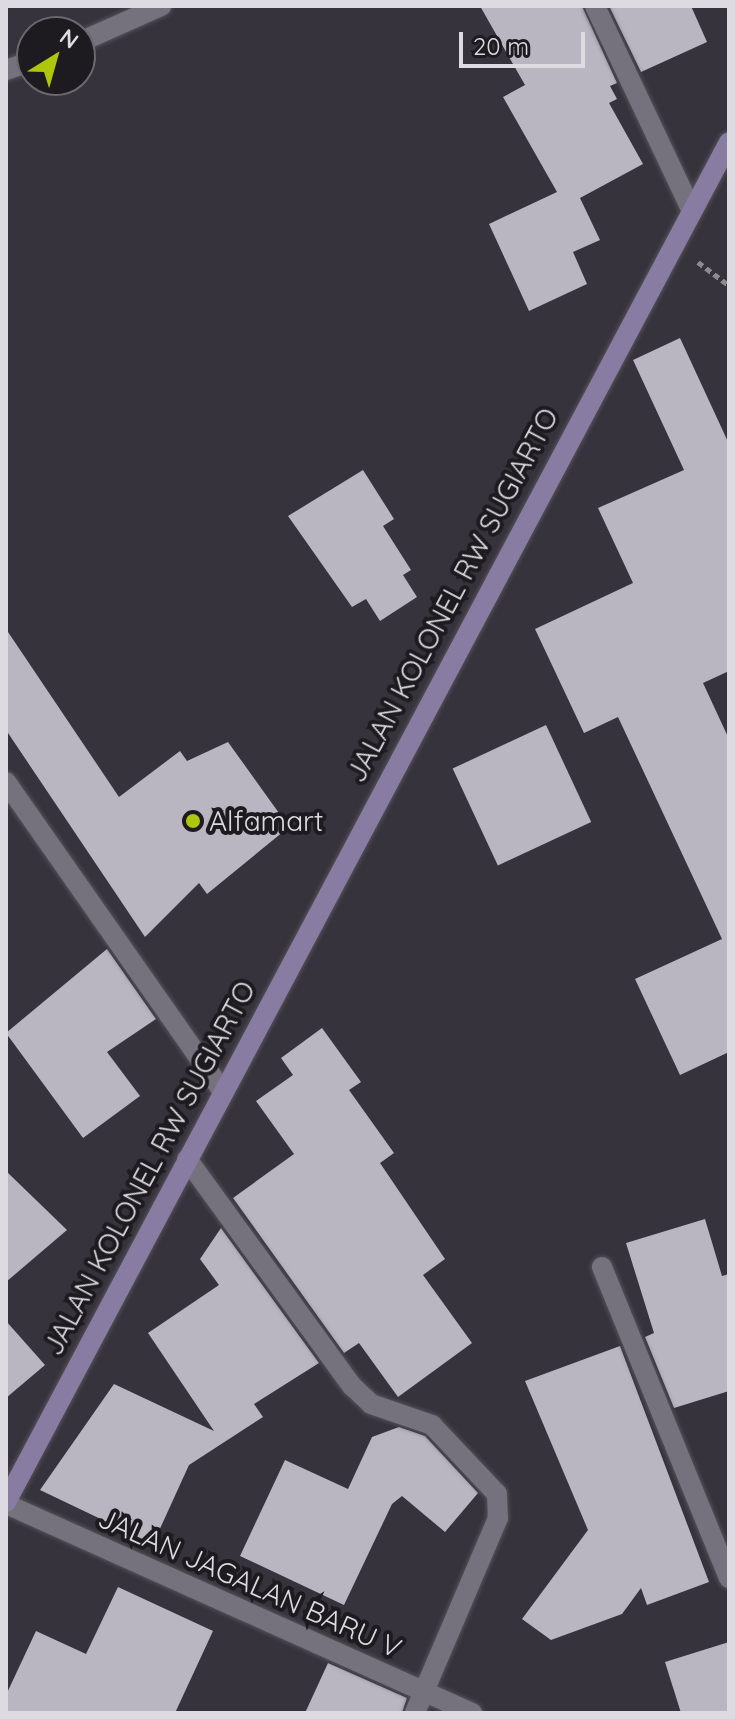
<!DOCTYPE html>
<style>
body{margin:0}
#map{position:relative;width:735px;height:1719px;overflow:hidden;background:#36333c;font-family:Quicksand,sans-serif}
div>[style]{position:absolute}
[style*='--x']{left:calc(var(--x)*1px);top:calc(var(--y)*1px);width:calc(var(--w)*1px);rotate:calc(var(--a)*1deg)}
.building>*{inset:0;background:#b9b6c2;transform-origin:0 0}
.path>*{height:5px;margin-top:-2.5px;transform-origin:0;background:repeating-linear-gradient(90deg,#8d8b92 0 6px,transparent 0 10px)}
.roads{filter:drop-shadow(0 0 2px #535158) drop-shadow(0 0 2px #535158)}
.minor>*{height:20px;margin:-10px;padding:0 10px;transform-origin:10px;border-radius:10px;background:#75727d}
.secondary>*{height:20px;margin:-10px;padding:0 10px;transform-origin:10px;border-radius:10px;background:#887ca2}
.dots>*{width:22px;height:22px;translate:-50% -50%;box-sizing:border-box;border:4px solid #1d1b20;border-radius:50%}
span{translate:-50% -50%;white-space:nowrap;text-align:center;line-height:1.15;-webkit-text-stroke:8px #1d1b20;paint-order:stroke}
.street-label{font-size:28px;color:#dddbe1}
.poi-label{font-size:28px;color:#dddbe1}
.left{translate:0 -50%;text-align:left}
.frame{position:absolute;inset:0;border:8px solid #dddbe1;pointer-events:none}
.north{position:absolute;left:16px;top:16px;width:80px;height:80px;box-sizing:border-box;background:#1d1b20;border:2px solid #6a686d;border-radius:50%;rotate:37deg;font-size:22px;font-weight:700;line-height:32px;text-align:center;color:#dddbe1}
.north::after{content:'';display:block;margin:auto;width:28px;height:36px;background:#aec60c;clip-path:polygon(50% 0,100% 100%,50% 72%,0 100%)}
.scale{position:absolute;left:459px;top:32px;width:126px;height:36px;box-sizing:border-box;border:4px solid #dddbe1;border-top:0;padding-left:10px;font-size:24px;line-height:28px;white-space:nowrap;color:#dddbe1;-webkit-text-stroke:6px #1d1b20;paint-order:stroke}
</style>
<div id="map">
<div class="building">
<i style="clip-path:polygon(480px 6px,582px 6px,617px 83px,610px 86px,617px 99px,609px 103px,643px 164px,580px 198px,600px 240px,573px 252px,587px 284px,529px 311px,489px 224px,557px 192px,503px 97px,525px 85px)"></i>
<i style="clip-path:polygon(609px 6px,691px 6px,707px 42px,641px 72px)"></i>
<i style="clip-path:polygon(680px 338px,729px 444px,729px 671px,703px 683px,729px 739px,729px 1052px,680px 1075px,635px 979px,722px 939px,618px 717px,584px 733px,535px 629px,633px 583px,598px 508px,684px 470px,633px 360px)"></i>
<i style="clip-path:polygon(363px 470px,394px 519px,383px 526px,411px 570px,403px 575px,417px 597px,380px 621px,366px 599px,352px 607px,288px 516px)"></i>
<i style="clip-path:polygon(6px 629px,119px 797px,180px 751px,187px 761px,228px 742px,289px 827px,207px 894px,199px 883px,145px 937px,6px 730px)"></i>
<i style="left:546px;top:725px;width:107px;height:103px;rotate:65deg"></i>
<i style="clip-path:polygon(107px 949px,156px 1019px,107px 1052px,140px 1096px,83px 1138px,6px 1033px)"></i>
<i style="clip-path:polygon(322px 1028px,361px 1082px,349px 1090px,394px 1153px,380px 1163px,445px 1259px,423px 1275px,472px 1343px,398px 1397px,359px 1343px,344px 1353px,233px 1198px,294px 1154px,256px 1101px,293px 1075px,281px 1058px)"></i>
<i style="clip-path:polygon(6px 1171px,67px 1230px,6px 1282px)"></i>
<i style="clip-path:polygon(705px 1219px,722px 1276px,729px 1274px,729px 1391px,674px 1408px,645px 1337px,654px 1333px,626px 1243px)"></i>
<i style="clip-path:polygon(221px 1228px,319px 1363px,254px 1404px,263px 1417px,189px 1465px,153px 1544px,40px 1490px,114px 1384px,214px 1431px,148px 1333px,219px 1285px,200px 1259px)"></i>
<i style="clip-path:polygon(6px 1321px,45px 1365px,6px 1398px)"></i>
<i style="clip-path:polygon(620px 1346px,709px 1582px,647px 1605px,641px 1588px,622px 1614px,551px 1640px,522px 1619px,588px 1530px,525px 1381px)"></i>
<i style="clip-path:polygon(399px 1427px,425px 1436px,478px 1493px,445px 1532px,402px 1496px,392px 1504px,344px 1605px,240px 1556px,285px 1460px,348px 1489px,372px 1437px)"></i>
<i style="clip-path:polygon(118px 1587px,213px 1631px,175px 1713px,6px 1713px,6px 1695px,36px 1631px,86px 1654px)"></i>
<i style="clip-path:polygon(729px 1642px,729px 1713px,681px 1713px,665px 1662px)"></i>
<i style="clip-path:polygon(328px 1663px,407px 1698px,402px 1713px,305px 1713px)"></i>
</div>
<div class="path">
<i style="--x:698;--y:262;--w:39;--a:37"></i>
</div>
<div class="roads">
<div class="minor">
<i style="--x:595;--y:6;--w:225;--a:64.7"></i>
<i style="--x:80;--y:42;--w:89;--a:-24"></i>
<i style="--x:6;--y:70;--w:28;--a:-19"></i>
<i style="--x:6;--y:782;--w:375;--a:55"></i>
<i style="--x:187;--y:1159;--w:281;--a:54"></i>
<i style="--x:352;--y:1386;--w:26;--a:43"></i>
<i style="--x:371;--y:1404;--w:65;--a:19"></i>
<i style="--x:432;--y:1425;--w:95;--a:46.7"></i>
<i style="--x:497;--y:1494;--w:24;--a:88"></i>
<i style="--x:498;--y:1518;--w:212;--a:113.1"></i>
<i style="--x:602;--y:1267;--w:336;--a:67.8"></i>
<i style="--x:6;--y:1504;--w:511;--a:24.16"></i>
</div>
<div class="secondary">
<i style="--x:6;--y:1502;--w:1540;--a:-62"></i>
</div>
</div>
<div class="dots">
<i style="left:193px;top:821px;background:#aec60c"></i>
</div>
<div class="street-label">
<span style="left:452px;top:595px;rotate:-62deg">JALAN KOLONEL RW SUGIARTO</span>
<span style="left:149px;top:1168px;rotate:-62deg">JALAN KOLONEL RW SUGIARTO</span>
<span style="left:250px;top:1583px;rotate:24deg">JALAN JAGALAN BARU V</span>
</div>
<div class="poi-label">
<span class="left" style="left:209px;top:821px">Alfamart</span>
</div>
<div class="frame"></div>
<div class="north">N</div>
<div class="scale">20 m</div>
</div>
